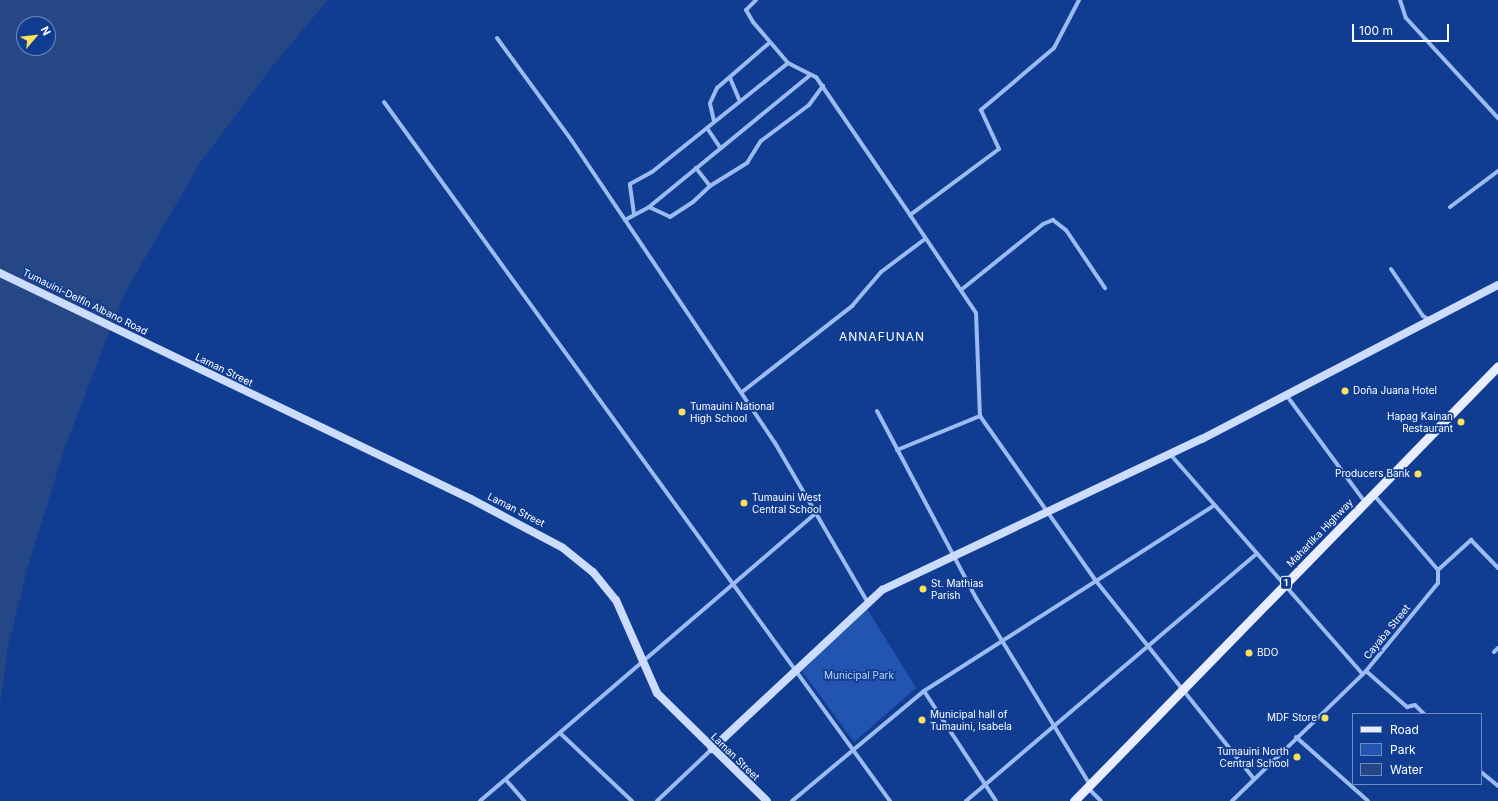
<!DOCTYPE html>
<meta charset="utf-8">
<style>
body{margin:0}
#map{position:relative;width:1498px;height:801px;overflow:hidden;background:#103d91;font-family:Inter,sans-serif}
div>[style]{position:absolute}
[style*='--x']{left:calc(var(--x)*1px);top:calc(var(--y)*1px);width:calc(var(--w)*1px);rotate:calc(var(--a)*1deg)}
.green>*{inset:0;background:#2255b1}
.water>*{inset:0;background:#264786}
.street>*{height:4px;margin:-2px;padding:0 2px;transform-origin:2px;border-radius:2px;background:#9cbbf3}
.secondary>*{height:8px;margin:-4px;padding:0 4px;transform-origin:4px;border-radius:4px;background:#cbdcfd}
.primary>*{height:9px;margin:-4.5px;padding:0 4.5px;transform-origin:4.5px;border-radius:4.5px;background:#e8eeff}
.dots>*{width:11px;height:11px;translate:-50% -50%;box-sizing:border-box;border:2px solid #103d91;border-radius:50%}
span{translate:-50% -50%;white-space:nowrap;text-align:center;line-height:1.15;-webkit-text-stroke:3.5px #103d91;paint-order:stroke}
.shield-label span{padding:1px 3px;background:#103d91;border:1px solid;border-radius:3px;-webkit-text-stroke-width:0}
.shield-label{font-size:9px;color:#fff;font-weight:700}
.street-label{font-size:10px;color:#fff}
.poi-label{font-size:10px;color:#fff}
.left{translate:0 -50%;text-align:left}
.right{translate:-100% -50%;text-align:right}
.park-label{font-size:10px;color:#c3d8fd}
.quarter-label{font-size:12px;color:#fff;letter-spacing:1px}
.legend{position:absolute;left:1352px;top:713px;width:130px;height:72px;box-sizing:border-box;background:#103d91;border:1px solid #708bbd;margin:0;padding:5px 7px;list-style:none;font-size:12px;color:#fff}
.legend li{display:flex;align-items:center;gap:8px;height:20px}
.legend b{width:20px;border:1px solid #708bbd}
.north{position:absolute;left:16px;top:16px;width:40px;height:40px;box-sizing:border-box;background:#103d91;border:1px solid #708bbd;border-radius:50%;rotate:62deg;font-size:11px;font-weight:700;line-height:16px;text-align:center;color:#fff}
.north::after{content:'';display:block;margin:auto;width:14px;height:18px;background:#ffdf5e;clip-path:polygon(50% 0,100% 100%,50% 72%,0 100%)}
.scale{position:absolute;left:1352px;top:24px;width:97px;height:18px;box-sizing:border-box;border:2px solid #fff;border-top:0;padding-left:5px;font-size:12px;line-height:14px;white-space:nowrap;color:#fff;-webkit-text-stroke:3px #103d91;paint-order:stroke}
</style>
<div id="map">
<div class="green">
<i style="clip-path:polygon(866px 607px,916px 688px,854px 742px,802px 671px)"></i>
</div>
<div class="water">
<i style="clip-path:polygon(evenodd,0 0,328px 0,274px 64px,200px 163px,123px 296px,65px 447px,28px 566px,8px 646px,0 706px,0 0,24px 24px,48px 24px,48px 48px,24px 48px,24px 24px)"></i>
</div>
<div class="street">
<i style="--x:756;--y:0;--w:14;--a:135"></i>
<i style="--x:746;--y:10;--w:14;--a:60"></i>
<i style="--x:753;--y:22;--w:54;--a:49.5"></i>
<i style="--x:788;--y:63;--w:31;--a:27"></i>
<i style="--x:816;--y:77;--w:167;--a:55.7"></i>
<i style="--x:1079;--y:0;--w:54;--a:117.5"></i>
<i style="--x:1054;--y:48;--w:96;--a:139.7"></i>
<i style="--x:981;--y:110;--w:43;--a:65.2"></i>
<i style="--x:999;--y:149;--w:111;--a:143.4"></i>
<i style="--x:910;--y:215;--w:118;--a:56"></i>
<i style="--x:976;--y:313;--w:103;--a:87.8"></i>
<i style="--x:980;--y:416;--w:202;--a:54.9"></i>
<i style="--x:1096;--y:581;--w:253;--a:51.4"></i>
<i style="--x:1400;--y:0;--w:19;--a:72"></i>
<i style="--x:1406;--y:18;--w:136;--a:47.4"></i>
<i style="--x:497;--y:38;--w:127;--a:53.9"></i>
<i style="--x:572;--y:141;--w:364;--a:56.1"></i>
<i style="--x:775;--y:443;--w:183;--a:59.8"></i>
<i style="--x:730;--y:78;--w:25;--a:67"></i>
<i style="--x:384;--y:102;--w:863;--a:54.1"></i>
<i style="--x:714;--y:121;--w:18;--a:-103"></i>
<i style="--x:710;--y:103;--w:17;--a:-65"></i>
<i style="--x:717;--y:88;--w:67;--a:-40.8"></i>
<i style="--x:707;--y:128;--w:23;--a:56"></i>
<i style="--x:710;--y:186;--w:44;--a:-31.9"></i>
<i style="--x:747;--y:163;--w:26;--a:-58"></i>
<i style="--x:761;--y:141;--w:60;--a:-36.9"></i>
<i style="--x:809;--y:105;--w:24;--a:-54"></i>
<i style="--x:649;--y:207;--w:23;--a:25"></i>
<i style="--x:670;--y:217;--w:27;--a:-33"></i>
<i style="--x:693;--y:202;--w:23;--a:-43"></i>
<i style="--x:710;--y:186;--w:23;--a:-128"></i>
<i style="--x:1450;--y:207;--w:60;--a:-36.9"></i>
<i style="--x:634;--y:214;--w:30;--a:-98"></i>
<i style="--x:630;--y:184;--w:25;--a:-29"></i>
<i style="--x:652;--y:172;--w:174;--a:-38.7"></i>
<i style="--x:625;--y:220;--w:27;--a:-28"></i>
<i style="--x:649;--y:207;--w:208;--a:-39.3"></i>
<i style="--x:1391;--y:269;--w:57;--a:55.8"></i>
<i style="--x:1423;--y:316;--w:8;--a:30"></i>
<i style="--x:961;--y:290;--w:105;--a:-38.8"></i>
<i style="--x:1043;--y:224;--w:11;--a:-22"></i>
<i style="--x:1053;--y:220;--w:16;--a:38"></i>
<i style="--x:1066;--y:230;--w:70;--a:56.1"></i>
<i style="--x:742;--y:392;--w:140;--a:-38"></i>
<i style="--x:852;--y:306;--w:45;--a:-49.5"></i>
<i style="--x:881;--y:272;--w:55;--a:-36.9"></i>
<i style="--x:1287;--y:396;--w:132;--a:53.7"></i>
<i style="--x:877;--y:411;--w:212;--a:62.1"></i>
<i style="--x:976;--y:598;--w:219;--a:58.6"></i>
<i style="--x:897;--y:450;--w:90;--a:-22.3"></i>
<i style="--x:1170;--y:454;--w:291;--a:48.8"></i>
<i style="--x:1438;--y:570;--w:45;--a:-42.3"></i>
<i style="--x:1471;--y:540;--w:39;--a:46"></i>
<i style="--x:1494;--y:652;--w:6;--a:-45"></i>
<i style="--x:1366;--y:671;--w:55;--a:41.3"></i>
<i style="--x:1407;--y:707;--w:8;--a:-14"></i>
<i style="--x:1415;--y:705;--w:13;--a:45"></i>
<i style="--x:924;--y:691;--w:131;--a:56.8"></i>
<i style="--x:560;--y:733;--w:99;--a:43.4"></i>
<i style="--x:1296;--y:737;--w:96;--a:41.6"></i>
<i style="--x:1481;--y:772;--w:22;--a:39"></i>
<i style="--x:506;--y:780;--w:28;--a:49"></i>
<i style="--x:1088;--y:788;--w:18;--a:45"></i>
<i style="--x:480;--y:801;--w:444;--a:-40.6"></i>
<i style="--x:657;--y:801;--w:76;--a:-43.4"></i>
<i style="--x:792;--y:801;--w:172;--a:-39.8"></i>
<i style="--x:924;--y:691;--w:345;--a:-32.6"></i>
<i style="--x:966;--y:801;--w:382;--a:-40.4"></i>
<i style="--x:1232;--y:801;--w:187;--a:-44.1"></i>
<i style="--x:1366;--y:671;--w:114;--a:-50.7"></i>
<i style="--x:1438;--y:583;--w:13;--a:-90"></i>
<i style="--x:1438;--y:570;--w:100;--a:-130.5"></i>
</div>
<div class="secondary">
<i style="--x:0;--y:273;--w:522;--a:25.63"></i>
<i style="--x:471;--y:499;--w:104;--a:28"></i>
<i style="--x:563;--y:548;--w:38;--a:39"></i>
<i style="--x:593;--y:572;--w:36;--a:51"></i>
<i style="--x:616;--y:600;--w:102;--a:66.2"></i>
<i style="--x:657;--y:693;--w:154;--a:44.5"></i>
<i style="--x:712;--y:749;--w:233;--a:-43.1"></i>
<i style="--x:882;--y:590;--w:354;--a:-25.3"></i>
<i style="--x:1202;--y:439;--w:334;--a:-27.5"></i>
</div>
<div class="primary">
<i style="--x:1074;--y:801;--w:607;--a:-45.73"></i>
</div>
<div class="dots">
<i style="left:1345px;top:391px;background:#ffdf5e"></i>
<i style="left:682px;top:412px;background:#ffdf5e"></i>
<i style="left:1461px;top:422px;background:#ffdf5e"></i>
<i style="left:1418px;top:474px;background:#ffdf5e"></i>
<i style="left:744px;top:503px;background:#ffdf5e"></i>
<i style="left:923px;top:589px;background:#ffdf5e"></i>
<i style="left:1249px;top:653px;background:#ffdf5e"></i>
<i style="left:1325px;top:718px;background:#ffdf5e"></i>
<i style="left:922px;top:720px;background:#ffdf5e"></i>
<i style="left:1297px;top:757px;background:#ffdf5e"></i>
</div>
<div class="shield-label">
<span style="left:1286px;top:583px">1</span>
</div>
<div class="street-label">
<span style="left:85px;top:302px;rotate:26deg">Tumauini-Delfin Albano Road</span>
<span style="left:224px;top:370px;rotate:26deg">Laman Street</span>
<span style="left:516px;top:510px;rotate:27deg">Laman Street</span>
<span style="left:1320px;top:533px;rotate:-46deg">Maharlika Highway</span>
<span style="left:1387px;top:632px;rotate:-51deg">Cayaba Street</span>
<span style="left:735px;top:757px;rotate:44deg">Laman Street</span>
</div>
<div class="poi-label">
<span class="left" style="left:1353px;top:391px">Doña Juana Hotel</span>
<span class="left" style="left:690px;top:412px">Tumauini National<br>High School</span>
<span class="right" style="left:1453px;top:422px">Hapag Kainan<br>Restaurant</span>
<span class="right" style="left:1410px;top:474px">Producers Bank</span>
<span class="left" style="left:752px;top:503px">Tumauini West<br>Central School</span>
<span class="left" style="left:931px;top:589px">St. Mathias<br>Parish</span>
<span class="left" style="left:1257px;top:653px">BDO</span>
<span class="left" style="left:930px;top:720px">Municipal hall of<br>Tumauini, Isabela</span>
<span class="right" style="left:1317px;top:718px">MDF Store</span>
<span class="right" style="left:1289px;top:757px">Tumauini North<br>Central School</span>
</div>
<div class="park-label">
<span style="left:859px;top:676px">Municipal Park</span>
</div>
<div class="quarter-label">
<span style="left:882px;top:337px">ANNAFUNAN</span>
</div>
<ul class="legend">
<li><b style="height:5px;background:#e8eeff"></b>Road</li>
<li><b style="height:11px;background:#2255b1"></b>Park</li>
<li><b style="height:11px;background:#264786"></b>Water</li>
</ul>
<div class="north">N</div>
<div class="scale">100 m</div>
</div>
